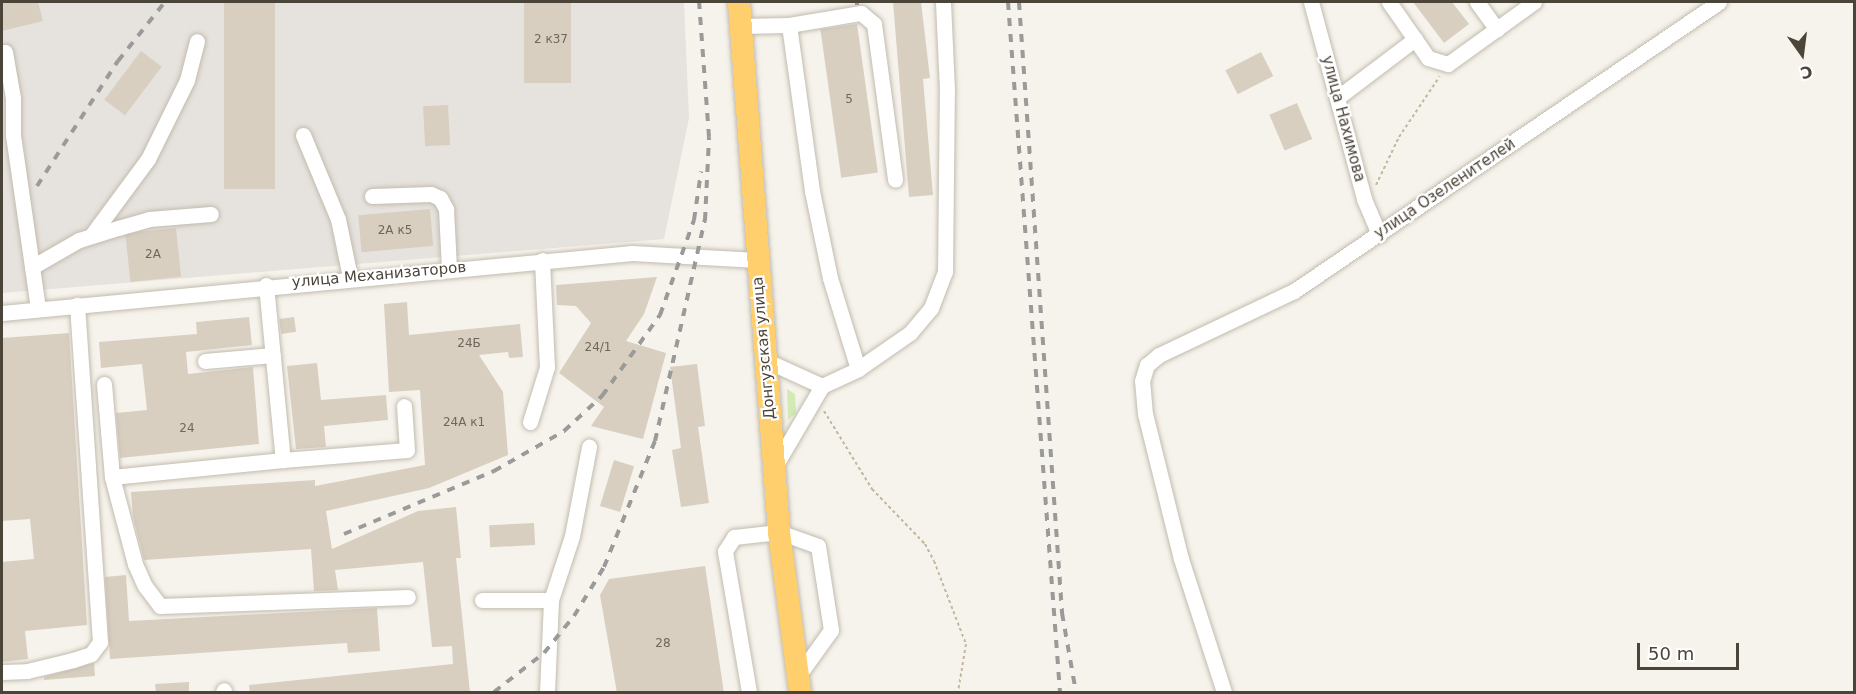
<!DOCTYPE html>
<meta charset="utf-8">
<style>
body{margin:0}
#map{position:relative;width:1856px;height:694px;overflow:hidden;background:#f6f3ec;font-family:"DejaVu Sans",sans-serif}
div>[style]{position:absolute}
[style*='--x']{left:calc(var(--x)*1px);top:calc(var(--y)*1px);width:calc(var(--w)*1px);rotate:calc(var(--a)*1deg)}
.industrial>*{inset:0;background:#e6e2dd}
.green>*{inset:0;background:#d2eab5}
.building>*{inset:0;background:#d8cfc1;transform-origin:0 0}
.path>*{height:2px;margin-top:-1px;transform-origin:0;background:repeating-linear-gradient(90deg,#c4b79f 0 3px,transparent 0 6px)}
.roads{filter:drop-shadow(0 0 2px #c2bbae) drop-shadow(0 0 2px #c2bbae)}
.minor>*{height:15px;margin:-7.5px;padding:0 7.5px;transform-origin:7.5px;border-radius:7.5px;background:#fff}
.highway>*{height:22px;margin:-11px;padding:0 11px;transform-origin:11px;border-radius:11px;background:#ffcf6e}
.rail>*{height:4px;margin-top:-2px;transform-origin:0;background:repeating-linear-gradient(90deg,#9a9a9a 0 8px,transparent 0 16px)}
span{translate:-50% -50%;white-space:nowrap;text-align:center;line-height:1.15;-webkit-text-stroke:4.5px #fff;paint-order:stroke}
.number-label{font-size:12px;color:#6e675b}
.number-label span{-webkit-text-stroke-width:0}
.street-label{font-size:15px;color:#4b4439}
.frame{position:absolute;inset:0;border:3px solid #4b4439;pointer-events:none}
.north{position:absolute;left:1772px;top:24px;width:60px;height:60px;-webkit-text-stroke:4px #fff;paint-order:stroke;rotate:166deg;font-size:16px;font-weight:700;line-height:24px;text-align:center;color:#4b4439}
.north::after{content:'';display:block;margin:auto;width:21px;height:27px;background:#4b4439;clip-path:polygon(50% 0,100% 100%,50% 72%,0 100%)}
.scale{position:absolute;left:1637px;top:643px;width:102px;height:27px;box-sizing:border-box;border:3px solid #4b4439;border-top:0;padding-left:8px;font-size:18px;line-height:21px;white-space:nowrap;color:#4b4439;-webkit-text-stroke:4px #fff;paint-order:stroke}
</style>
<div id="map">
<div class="industrial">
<i style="clip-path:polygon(2px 2px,684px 2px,689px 118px,664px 239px,2px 293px)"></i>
</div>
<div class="green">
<i style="clip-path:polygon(787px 389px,795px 394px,796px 413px,788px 420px)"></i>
</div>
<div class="building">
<i style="clip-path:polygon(2px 2px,38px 2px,43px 21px,2px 31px)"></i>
<i style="left:224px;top:2px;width:51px;height:187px"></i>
<i style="left:524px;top:2px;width:47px;height:81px"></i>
<i style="clip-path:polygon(893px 2px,921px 2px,930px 78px,923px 79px,933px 195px,909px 197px)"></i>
<i style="clip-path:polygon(1413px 2px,1452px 2px,1469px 24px,1444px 43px)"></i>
<i style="left:857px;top:24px;width:150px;height:37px;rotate:82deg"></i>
<i style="left:141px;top:51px;width:26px;height:61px;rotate:37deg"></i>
<i style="left:1261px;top:52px;width:27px;height:40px;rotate:63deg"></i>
<i style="left:1297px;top:103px;width:39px;height:30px;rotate:67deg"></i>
<i style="left:448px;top:105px;width:40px;height:25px;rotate:87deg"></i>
<i style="left:430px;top:209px;width:37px;height:72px;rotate:85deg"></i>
<i style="left:176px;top:228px;width:49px;height:51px;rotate:84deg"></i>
<i style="clip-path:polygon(657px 277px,644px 314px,626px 341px,666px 353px,643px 439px,591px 426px,604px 407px,559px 373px,591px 323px,576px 306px,557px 305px,556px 285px)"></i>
<i style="clip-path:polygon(407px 302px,409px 335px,520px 324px,523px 357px,509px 358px,508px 352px,479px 355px,503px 392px,508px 455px,429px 488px,326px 511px,332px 549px,418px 511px,456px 507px,461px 558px,456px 558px,470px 693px,250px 693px,249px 685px,453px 664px,452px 646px,432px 647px,423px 562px,335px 570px,338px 590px,314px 591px,311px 549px,144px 560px,133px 517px,131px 492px,315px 480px,315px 486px,425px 465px,420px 390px,389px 392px,384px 304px)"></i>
<i style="clip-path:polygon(249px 317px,252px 345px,186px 352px,188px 374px,253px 367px,259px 444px,120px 458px,116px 413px,147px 410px,142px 364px,101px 368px,99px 342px,197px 334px,196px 322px)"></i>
<i style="left:294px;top:317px;width:15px;height:15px;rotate:82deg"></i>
<i style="clip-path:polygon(69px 333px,87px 625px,25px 631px,28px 659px,2px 662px,2px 562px,34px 559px,30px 519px,2px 521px,2px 338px)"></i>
<i style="clip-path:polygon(317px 363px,321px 400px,386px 395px,388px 420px,324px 426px,326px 447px,296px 449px,287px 366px)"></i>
<i style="clip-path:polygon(697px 364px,705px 426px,698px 427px,709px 503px,681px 507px,672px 450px,681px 448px,670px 367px)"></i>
<i style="left:614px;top:460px;width:21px;height:48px;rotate:17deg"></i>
<i style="left:534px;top:523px;width:22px;height:45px;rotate:87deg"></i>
<i style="clip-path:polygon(705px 566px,724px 693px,617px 693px,600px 595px,609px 579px)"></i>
<i style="clip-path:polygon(126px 575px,129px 621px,377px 608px,380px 651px,348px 653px,347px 643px,110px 659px,105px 577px)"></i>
<i style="clip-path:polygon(94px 663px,95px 676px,44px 680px,44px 677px)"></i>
<i style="clip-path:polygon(189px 682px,189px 693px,156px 693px,155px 684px)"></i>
</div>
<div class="path">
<i style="--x:1376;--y:185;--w:53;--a:-64.4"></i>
<i style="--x:1399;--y:137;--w:73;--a:-56.1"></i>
<i style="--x:824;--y:411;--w:92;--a:58.4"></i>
<i style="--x:872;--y:489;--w:76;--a:46.1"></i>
<i style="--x:925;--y:544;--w:19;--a:62"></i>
<i style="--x:934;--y:561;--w:89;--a:68.9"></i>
<i style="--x:966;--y:644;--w:49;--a:99.5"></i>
</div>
<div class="roads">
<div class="minor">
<i style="--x:1311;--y:2;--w:204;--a:74.9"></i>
<i style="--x:1364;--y:199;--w:39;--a:67"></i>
<i style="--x:1389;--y:2;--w:68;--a:55.1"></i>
<i style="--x:1428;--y:58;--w:21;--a:17"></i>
<i style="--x:1448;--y:64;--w:106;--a:-35.8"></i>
<i style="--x:1477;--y:2;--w:34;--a:54"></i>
<i style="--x:789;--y:25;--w:73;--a:-9.5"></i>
<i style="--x:861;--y:13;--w:17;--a:40"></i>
<i style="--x:874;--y:24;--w:157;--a:82.3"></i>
<i style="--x:740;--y:26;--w:49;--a:-1.2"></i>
<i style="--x:789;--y:25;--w:168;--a:82.1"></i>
<i style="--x:812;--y:191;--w:89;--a:78.3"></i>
<i style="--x:830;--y:278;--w:95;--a:72.9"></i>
<i style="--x:5;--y:52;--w:47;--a:80.1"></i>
<i style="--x:13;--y:98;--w:37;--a:90"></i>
<i style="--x:13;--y:135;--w:176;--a:81.8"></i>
<i style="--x:1337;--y:98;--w:98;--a:-37.1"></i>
<i style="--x:303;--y:135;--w:91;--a:67.4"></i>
<i style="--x:338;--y:219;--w:59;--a:78.3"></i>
<i style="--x:372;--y:196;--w:59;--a:-1.9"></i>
<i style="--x:431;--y:194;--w:10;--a:24"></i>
<i style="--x:440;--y:198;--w:13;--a:61"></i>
<i style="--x:446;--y:209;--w:59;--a:87.1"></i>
<i style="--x:91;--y:236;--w:96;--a:-53.5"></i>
<i style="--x:148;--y:159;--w:88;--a:-63.7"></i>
<i style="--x:187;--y:80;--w:40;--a:-75.6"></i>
<i style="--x:32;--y:267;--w:54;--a:-29.9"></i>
<i style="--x:79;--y:240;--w:41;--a:-17.1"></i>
<i style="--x:118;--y:228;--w:32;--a:-16"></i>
<i style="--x:149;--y:219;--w:62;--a:-4.6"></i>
<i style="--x:266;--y:285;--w:176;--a:84.5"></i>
<i style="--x:283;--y:460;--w:172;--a:174.3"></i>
<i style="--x:112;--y:477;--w:90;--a:75.2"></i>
<i style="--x:135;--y:564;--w:24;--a:66"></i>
<i style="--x:145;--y:586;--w:25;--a:53"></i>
<i style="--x:160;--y:606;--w:248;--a:-2.1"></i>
<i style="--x:2;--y:313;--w:633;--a:-5.44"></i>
<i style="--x:632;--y:253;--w:125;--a:3.2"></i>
<i style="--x:765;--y:360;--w:63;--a:24.5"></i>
<i style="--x:205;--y:361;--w:68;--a:-5"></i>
<i style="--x:104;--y:384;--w:93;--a:85.1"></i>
<i style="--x:530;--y:422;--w:58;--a:-72.8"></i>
<i style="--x:547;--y:367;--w:107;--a:-92.7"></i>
<i style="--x:283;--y:460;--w:124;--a:-4.6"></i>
<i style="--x:407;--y:450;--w:44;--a:-93.9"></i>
<i style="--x:774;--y:468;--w:95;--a:-59.7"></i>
<i style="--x:822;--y:386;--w:40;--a:-25"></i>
<i style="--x:858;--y:369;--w:63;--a:-34.7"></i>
<i style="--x:910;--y:333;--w:33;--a:-50"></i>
<i style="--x:931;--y:308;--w:39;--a:-69"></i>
<i style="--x:945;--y:272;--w:182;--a:-89.4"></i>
<i style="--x:947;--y:90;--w:88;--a:-92.6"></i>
<i style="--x:482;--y:600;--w:69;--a:0"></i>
<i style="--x:2;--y:672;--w:25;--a:-2"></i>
<i style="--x:27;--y:671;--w:47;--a:-13.4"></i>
<i style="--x:73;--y:660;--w:19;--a:-18"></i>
<i style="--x:91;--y:654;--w:15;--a:-53"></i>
<i style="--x:100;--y:642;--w:338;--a:-93.9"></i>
<i style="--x:223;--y:692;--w:2;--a:-63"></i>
<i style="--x:547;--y:692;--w:92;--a:-87.5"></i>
<i style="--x:551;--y:600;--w:67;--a:-71.8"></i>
<i style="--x:572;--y:536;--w:91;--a:-79.2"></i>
<i style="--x:749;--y:692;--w:143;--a:-99.7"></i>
<i style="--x:725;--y:551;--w:17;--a:-57"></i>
<i style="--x:734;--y:537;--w:45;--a:-6.3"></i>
<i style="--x:779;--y:532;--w:41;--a:19.7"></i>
<i style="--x:818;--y:546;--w:85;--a:81.2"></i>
<i style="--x:831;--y:630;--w:57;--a:125.7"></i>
<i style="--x:1224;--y:692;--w:140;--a:-107.9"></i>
<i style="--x:1181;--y:559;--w:149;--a:-103.9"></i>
<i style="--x:1145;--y:414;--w:33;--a:-95"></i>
<i style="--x:1142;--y:381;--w:17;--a:-73"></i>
<i style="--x:1147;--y:365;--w:16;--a:-40"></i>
<i style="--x:1159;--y:355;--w:149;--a:-25.4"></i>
<i style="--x:1294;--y:291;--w:514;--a:-34.22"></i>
</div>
<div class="highway">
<i style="--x:739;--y:2;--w:532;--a:85.68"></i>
<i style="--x:779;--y:532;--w:161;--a:82.5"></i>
</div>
</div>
<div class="rail">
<i style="--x:857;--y:2;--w:3;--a:90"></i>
<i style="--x:1008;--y:2;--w:692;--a:85.69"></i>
<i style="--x:1019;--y:2;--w:613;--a:85.97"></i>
<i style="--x:1062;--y:613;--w:80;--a:80"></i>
<i style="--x:37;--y:186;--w:149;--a:-57.1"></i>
<i style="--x:118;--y:61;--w:75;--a:-51.5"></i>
<i style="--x:344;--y:534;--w:163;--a:-22.8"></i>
<i style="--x:494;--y:471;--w:81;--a:-29.7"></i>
<i style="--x:564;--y:431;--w:52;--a:-42.6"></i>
<i style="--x:602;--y:396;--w:100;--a:-54.4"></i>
<i style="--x:660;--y:315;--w:101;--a:-70.3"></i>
<i style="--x:694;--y:220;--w:49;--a:-81.7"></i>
<i style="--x:494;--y:692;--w:63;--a:-38"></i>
<i style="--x:544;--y:653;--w:48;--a:-51"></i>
<i style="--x:574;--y:616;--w:57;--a:-58.5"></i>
<i style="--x:604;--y:567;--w:136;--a:-68"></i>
<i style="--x:655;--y:441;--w:227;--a:-77.3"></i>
<i style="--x:705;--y:220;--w:83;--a:-87.2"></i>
<i style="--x:709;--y:137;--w:135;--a:-94.2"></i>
</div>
<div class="number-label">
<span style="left:551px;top:40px">2 к37</span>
<span style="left:849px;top:100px">5</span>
<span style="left:395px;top:231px">2А к5</span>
<span style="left:153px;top:255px">2А</span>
<span style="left:469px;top:344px">24Б</span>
<span style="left:598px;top:348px">24/1</span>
<span style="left:464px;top:423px">24А к1</span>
<span style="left:187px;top:429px">24</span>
<span style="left:663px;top:644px">28</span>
</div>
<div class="street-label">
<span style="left:1343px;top:119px;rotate:75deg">улица Нахимова</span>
<span style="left:1445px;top:189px;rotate:-34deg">улица Озеленителей</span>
<span style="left:379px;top:275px;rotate:-5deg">улица Механизаторов</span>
<span style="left:764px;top:348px;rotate:-95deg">Донгузская улица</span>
</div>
<div class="frame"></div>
<div class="north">С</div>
<div class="scale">50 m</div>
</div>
